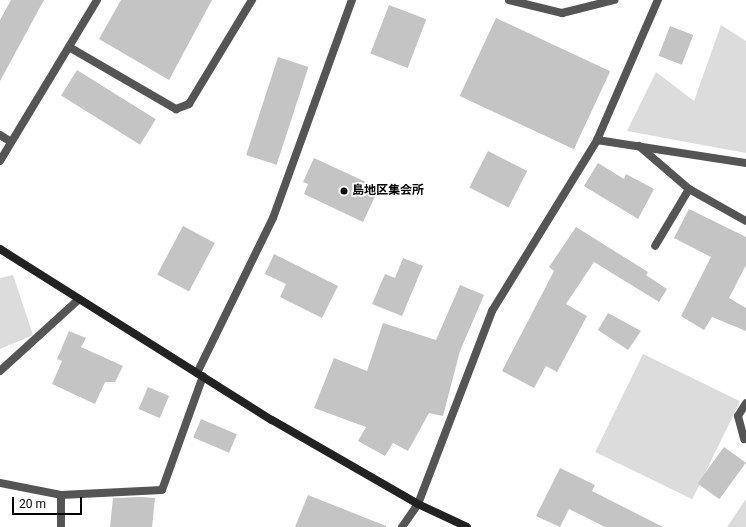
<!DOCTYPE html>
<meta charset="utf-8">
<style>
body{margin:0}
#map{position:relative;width:746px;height:527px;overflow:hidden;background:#fff;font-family:Roboto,"Noto Sans JP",sans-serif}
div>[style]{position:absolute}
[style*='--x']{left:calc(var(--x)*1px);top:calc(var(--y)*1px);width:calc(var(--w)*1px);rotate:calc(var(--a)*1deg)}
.green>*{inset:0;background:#dcdcdc;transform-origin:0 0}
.building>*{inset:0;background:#c4c4c4;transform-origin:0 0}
.lane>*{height:8px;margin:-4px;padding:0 4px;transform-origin:4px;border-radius:4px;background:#555}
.street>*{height:8px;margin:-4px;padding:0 4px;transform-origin:4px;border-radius:4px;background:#555}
.secondary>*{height:8px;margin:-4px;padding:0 4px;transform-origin:4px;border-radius:4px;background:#222}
.dots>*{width:11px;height:11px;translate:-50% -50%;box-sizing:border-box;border:2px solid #fff;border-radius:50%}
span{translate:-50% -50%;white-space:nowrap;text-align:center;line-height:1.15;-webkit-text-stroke:3.5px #fff;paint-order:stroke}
.poi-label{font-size:12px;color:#000;font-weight:700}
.left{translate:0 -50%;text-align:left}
.scale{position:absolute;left:12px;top:497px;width:70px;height:18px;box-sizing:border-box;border:2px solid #000;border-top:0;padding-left:5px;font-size:12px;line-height:14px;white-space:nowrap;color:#000;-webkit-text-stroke:3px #fff;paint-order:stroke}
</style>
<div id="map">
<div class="green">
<i style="clip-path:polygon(721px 25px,746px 41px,746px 153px,627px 131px,656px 72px,694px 101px)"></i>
<i style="clip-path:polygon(13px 275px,33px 335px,0 349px,0 278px)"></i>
<i style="left:643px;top:354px;width:108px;height:109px;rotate:26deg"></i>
<i style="clip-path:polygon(746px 499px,746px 527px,727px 527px)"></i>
</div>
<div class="building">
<i style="clip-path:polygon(11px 0,44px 0,0 81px,0 20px)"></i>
<i style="clip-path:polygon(121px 0,212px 0,169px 80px,99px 39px)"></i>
<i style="left:389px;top:5px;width:40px;height:52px;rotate:21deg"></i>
<i style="left:496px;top:18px;width:126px;height:86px;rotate:25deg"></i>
<i style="left:670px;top:26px;width:25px;height:32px;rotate:21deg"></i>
<i style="left:278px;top:57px;width:32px;height:103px;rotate:18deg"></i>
<i style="left:77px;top:70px;width:93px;height:30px;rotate:32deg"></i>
<i style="left:488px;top:151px;width:44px;height:41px;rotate:27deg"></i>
<i style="clip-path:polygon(314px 158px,379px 188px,363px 222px,304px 194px,308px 184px,303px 182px)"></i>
<i style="clip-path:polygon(598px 163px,624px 179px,626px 174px,654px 189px,638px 219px,584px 186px)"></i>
<i style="clip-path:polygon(689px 209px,746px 237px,746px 265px,729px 298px,746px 308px,746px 331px,712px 317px,704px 330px,681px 316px,711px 257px,674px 238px)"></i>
<i style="left:183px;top:226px;width:36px;height:55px;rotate:28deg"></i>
<i style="clip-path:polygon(576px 227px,648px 272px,646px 275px,667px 289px,659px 302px,594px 262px,566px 304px,587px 316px,557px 372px,546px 366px,534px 388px,502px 371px,554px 271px,549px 267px)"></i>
<i style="clip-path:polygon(274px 254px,338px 286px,322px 318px,280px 297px,286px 284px,265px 274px)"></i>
<i style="clip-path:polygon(403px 258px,423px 266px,402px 316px,372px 304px,385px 274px,395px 278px)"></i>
<i style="clip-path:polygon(460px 285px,484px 295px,460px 351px,443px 416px,429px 413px,408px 451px,393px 443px,385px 456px,358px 441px,366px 427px,314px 408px,334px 358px,367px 371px,383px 323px,436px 340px)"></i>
<i style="clip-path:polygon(608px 313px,641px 331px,628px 350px,598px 330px)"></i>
<i style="clip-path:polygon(69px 331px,86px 338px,81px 347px,123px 366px,115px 382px,105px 382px,95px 404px,52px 384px,62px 361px,57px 359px)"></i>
<i style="left:148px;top:387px;width:23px;height:24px;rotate:23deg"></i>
<i style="left:201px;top:419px;width:39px;height:20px;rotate:23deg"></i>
<i style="left:724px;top:447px;width:27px;height:45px;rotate:36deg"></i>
<i style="clip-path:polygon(560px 468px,595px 485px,592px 491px,663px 527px,605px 527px,569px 509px,560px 527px,536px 516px)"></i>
<i style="clip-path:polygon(308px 495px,386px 526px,386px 527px,295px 527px)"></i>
<i style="clip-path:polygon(141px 497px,155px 498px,152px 527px,110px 527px,113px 498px)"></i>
</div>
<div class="lane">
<i style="--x:509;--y:0;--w:55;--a:13.8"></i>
<i style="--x:562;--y:13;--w:54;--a:-14"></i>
<i style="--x:639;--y:146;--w:66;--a:40.7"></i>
<i style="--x:689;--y:189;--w:66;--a:120.8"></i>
<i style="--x:689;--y:189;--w:65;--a:29.3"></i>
<i style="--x:0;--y:371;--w:107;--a:-42.3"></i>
<i style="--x:738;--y:416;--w:24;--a:75"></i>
<i style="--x:0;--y:483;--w:62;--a:11.1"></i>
<i style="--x:61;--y:527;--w:32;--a:-90"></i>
<i style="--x:61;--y:495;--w:101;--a:-2.8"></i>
<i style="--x:162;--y:490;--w:121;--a:-70.2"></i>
</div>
<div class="street">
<i style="--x:69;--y:47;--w:124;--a:30.1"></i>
<i style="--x:176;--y:109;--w:14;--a:-21"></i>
<i style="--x:189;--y:104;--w:122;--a:-58.8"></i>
<i style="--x:0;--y:135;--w:13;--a:32"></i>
<i style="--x:597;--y:140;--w:151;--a:8.8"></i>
<i style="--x:0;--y:161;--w:188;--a:-58.9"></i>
<i style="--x:197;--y:373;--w:173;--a:-63.9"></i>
<i style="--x:273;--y:218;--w:232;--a:-70.1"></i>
<i style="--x:738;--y:416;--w:15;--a:-58"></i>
<i style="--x:402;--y:527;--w:28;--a:-55"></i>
<i style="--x:418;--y:504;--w:207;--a:-69"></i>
<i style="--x:492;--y:311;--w:201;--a:-58.4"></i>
<i style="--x:597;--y:140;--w:153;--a:-66.5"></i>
</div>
<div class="secondary">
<i style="--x:0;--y:249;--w:321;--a:32.2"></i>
<i style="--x:272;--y:420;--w:168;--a:29.9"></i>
<i style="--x:418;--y:504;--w:54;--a:25.1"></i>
</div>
<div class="dots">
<i style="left:344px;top:191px;background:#000"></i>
</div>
<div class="poi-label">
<span class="left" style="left:352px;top:191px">島地区集会所</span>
</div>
<div class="scale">20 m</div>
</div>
